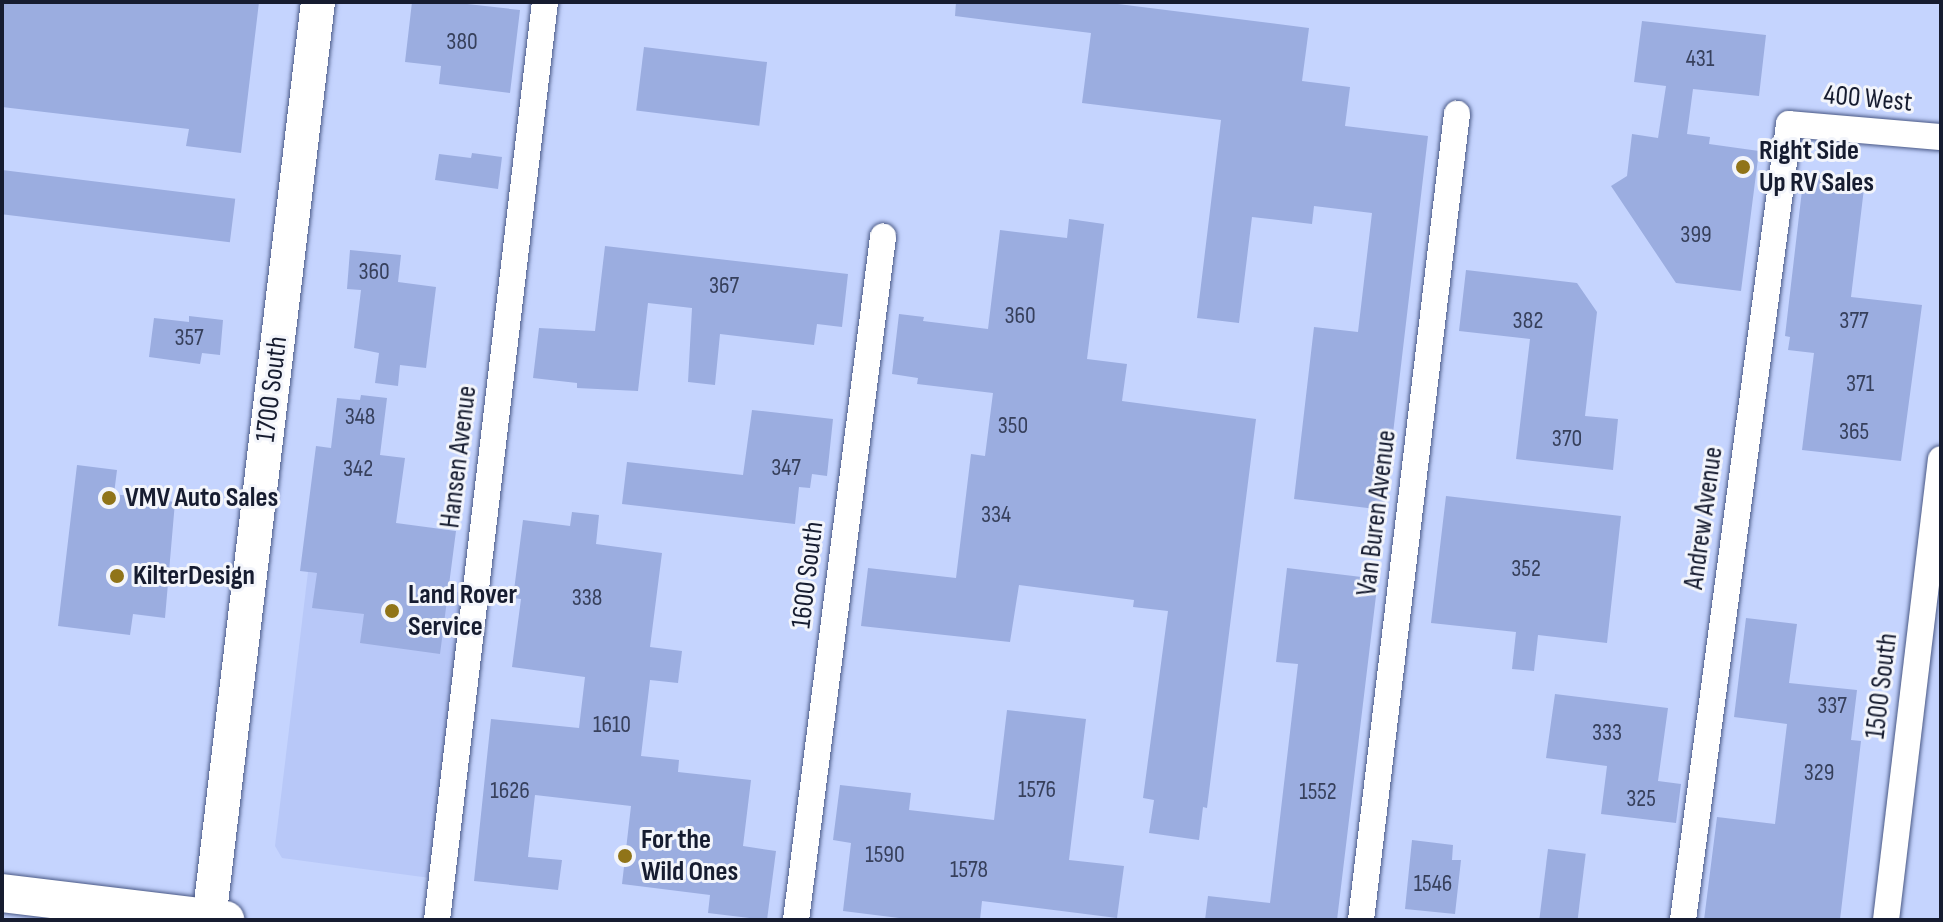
<!DOCTYPE html>
<style>
body{margin:0}
#map{position:relative;width:1943px;height:922px;overflow:hidden;background:#c5d4fe;font-family:"Sofia Sans Condensed",sans-serif}
div>[style]{position:absolute}
[style*='--x']{left:calc(var(--x)*1px);top:calc(var(--y)*1px);width:calc(var(--w)*1px);rotate:calc(var(--a)*1deg)}
.built>*{inset:0;background:#b8c8f8}
.building>*{inset:0;background:#9bade0;transform-origin:0 0}
.roads{filter:drop-shadow(0 0 2px #495885) drop-shadow(0 0 2px #495885)}
.minor>*{height:26px;margin:-13px;padding:0 13px;transform-origin:13px;border-radius:13px;background:#fff}
.tertiary>*{height:34px;margin:-17px;padding:0 17px;transform-origin:17px;border-radius:17px;background:#fff}
.secondary>*{height:38px;margin:-19px;padding:0 19px;transform-origin:19px;border-radius:19px;background:#fff}
.dots>*{width:22px;height:22px;translate:-50% -50%;box-sizing:border-box;border:4px solid #f3f5fb;border-radius:50%}
span{translate:-50% -50%;white-space:nowrap;text-align:center;line-height:1.15;-webkit-text-stroke:6px #f3f5fb;paint-order:stroke}
.number-label{font-size:24px;color:#37405c}
.number-label span{-webkit-text-stroke-width:0}
.street-label{font-size:28px;color:#161c30}
.poi-label{font-size:28px;color:#161c30;font-weight:700}
.left{translate:0 -50%;text-align:left}
.frame{position:absolute;inset:0;border:4px solid #161c30;pointer-events:none}
</style>
<div id="map">
<div class="built">
<i style="clip-path:polygon(308px 572px,465px 593px,430px 878px,282px 858px,275px 846px)"></i>
</div>
<div class="building">
<i style="clip-path:polygon(2px 2px,259px 2px,241px 153px,186px 146px,189px 129px,2px 107px)"></i>
<i style="clip-path:polygon(412px 2px,449px 2px,520px 10px,510px 93px,439px 84px,441px 66px,405px 62px)"></i>
<i style="clip-path:polygon(956px 2px,1102px 2px,1309px 28px,1302px 81px,1350px 87px,1345px 126px,1428px 136px,1384px 510px,1294px 499px,1314px 327px,1358px 332px,1372px 213px,1314px 206px,1312px 224px,1252px 217px,1239px 323px,1197px 318px,1221px 120px,1082px 103px,1091px 33px,955px 16px)"></i>
<i style="clip-path:polygon(1642px 21px,1766px 35px,1759px 96px,1693px 89px,1687px 134px,1710px 137px,1709px 144px,1759px 151px,1741px 291px,1676px 283px,1611px 186px,1627px 176px,1632px 134px,1658px 138px,1666px 86px,1634px 82px)"></i>
<i style="left:644px;top:47px;width:124px;height:64px;rotate:7deg"></i>
<i style="clip-path:polygon(472px 153px,502px 157px,498px 189px,435px 180px,439px 154px,471px 158px)"></i>
<i style="left:2px;top:170px;width:235px;height:44px;rotate:7deg"></i>
<i style="clip-path:polygon(1804px 173px,1865px 180px,1851px 297px,1922px 305px,1901px 461px,1802px 450px,1814px 353px,1788px 350px,1790px 337px,1785px 336px)"></i>
<i style="clip-path:polygon(1069px 219px,1104px 224px,1087px 359px,1127px 364px,1122px 401px,1256px 419px,1207px 808px,1203px 807px,1199px 840px,1149px 833px,1154px 800px,1143px 798px,1168px 611px,1133px 607px,1134px 600px,1019px 585px,1010px 642px,861px 626px,868px 568px,956px 578px,971px 454px,985px 456px,993px 393px,917px 384px,918px 378px,892px 374px,899px 314px,924px 317px,923px 321px,988px 329px,1000px 230px,1067px 238px)"></i>
<i style="clip-path:polygon(605px 246px,848px 274px,842px 327px,817px 324px,814px 345px,720px 334px,715px 385px,688px 382px,692px 308px,648px 303px,638px 391px,577px 388px,577px 383px,533px 378px,539px 328px,595px 331px)"></i>
<i style="clip-path:polygon(350px 250px,401px 255px,398px 282px,436px 287px,426px 368px,400px 365px,398px 386px,375px 383px,379px 353px,354px 348px,361px 290px,347px 289px)"></i>
<i style="clip-path:polygon(1466px 270px,1577px 283px,1597px 312px,1585px 416px,1618px 419px,1613px 470px,1516px 459px,1530px 339px,1459px 331px)"></i>
<i style="clip-path:polygon(189px 316px,223px 320px,220px 355px,202px 353px,200px 364px,149px 357px,154px 318px,189px 322px)"></i>
<i style="clip-path:polygon(361px 395px,387px 398px,380px 455px,405px 458px,396px 523px,456px 531px,440px 654px,360px 643px,364px 614px,312px 608px,317px 573px,300px 571px,316px 446px,331px 448px,337px 398px,360px 400px)"></i>
<i style="clip-path:polygon(752px 410px,833px 419px,827px 476px,812px 474px,810px 488px,799px 487px,795px 524px,622px 504px,627px 462px,743px 475px)"></i>
<i style="clip-path:polygon(77px 465px,117px 470px,114px 494px,175px 502px,165px 618px,133px 614px,130px 635px,58px 626px)"></i>
<i style="clip-path:polygon(1446px 496px,1621px 516px,1607px 643px,1538px 635px,1534px 671px,1512px 669px,1516px 632px,1431px 623px)"></i>
<i style="clip-path:polygon(572px 512px,599px 515px,596px 544px,662px 553px,650px 647px,682px 651px,678px 683px,650px 680px,641px 756px,679px 760px,678px 772px,751px 780px,743px 846px,776px 851px,767px 920px,708px 913px,710px 895px,622px 884px,631px 806px,535px 795px,528px 857px,562px 860px,558px 890px,474px 881px,491px 719px,579px 728px,585px 677px,512px 667px,521px 599px,513px 598px,523px 520px,570px 526px)"></i>
<i style="clip-path:polygon(1287px 568px,1378px 579px,1337px 920px,1205px 920px,1208px 896px,1270px 903px,1298px 664px,1276px 662px)"></i>
<i style="clip-path:polygon(1746px 618px,1797px 624px,1789px 683px,1857px 690px,1851px 740px,1861px 741px,1840px 920px,1704px 920px,1717px 817px,1775px 824px,1787px 724px,1734px 717px)"></i>
<i style="clip-path:polygon(1555px 694px,1668px 708px,1658px 781px,1681px 784px,1676px 823px,1601px 814px,1607px 766px,1546px 758px)"></i>
<i style="clip-path:polygon(1007px 710px,1086px 719px,1069px 860px,1124px 866px,1117px 918px,982px 901px,980px 920px,915px 920px,843px 911px,851px 843px,833px 840px,840px 785px,911px 793px,909px 810px,994px 820px)"></i>
<i style="clip-path:polygon(1412px 840px,1453px 845px,1452px 860px,1461px 860px,1455px 914px,1405px 909px)"></i>
<i style="left:1548px;top:849px;width:38px;height:71px;rotate:7deg"></i>
</div>
<div class="roads">
<div class="minor">
<i style="--x:437;--y:920;--w:924;--a:-83.29"></i>
<i style="--x:796;--y:920;--w:689;--a:-82.74"></i>
<i style="--x:1361;--y:920;--w:812;--a:-83.21"></i>
<i style="--x:1683;--y:920;--w:803;--a:-82.41"></i>
<i style="--x:1789;--y:124;--w:153;--a:4.9"></i>
<i style="--x:1886;--y:920;--w:464;--a:-83.2"></i>
</div>
<div class="tertiary">
<i style="--x:209;--y:920;--w:924;--a:-83.23"></i>
</div>
<div class="secondary">
<i style="--x:2;--y:893;--w:225;--a:6.9"></i>
</div>
</div>
<div class="dots">
<i style="left:1743px;top:167px;background:#907419"></i>
<i style="left:109px;top:498px;background:#907419"></i>
<i style="left:117px;top:576px;background:#907419"></i>
<i style="left:392px;top:611px;background:#907419"></i>
<i style="left:625px;top:856px;background:#907419"></i>
</div>
<div class="number-label">
<span style="left:462px;top:42px">380</span>
<span style="left:1700px;top:59px">431</span>
<span style="left:1696px;top:235px">399</span>
<span style="left:374px;top:272px">360</span>
<span style="left:724px;top:286px">367</span>
<span style="left:1020px;top:316px">360</span>
<span style="left:1528px;top:321px">382</span>
<span style="left:1854px;top:321px">377</span>
<span style="left:189px;top:338px">357</span>
<span style="left:1860px;top:384px">371</span>
<span style="left:360px;top:417px">348</span>
<span style="left:1013px;top:426px">350</span>
<span style="left:1854px;top:432px">365</span>
<span style="left:1567px;top:439px">370</span>
<span style="left:786px;top:468px">347</span>
<span style="left:358px;top:469px">342</span>
<span style="left:996px;top:515px">334</span>
<span style="left:1526px;top:569px">352</span>
<span style="left:587px;top:598px">338</span>
<span style="left:1832px;top:706px">337</span>
<span style="left:612px;top:725px">1610</span>
<span style="left:1607px;top:733px">333</span>
<span style="left:1819px;top:773px">329</span>
<span style="left:1037px;top:790px">1576</span>
<span style="left:510px;top:791px">1626</span>
<span style="left:1318px;top:792px">1552</span>
<span style="left:1641px;top:799px">325</span>
<span style="left:885px;top:855px">1590</span>
<span style="left:969px;top:870px">1578</span>
<span style="left:1433px;top:884px">1546</span>
</div>
<div class="street-label">
<span style="left:1868px;top:99px;rotate:5deg">400 West</span>
<span style="left:272px;top:389px;rotate:-83deg">1700 South</span>
<span style="left:459px;top:457px;rotate:-83deg">Hansen Avenue</span>
<span style="left:1377px;top:513px;rotate:-83deg">Van Buren Avenue</span>
<span style="left:1704px;top:518px;rotate:-82deg">Andrew Avenue</span>
<span style="left:808px;top:575px;rotate:-83deg">1600 South</span>
<span style="left:1882px;top:686px;rotate:-83deg">1500 South</span>
</div>
<div class="poi-label">
<span class="left" style="left:1759px;top:167px">Right Side<br>Up RV Sales</span>
<span class="left" style="left:125px;top:498px">VMV Auto Sales</span>
<span class="left" style="left:133px;top:576px">KilterDesign</span>
<span class="left" style="left:408px;top:611px">Land Rover<br>Service</span>
<span class="left" style="left:641px;top:856px">For the<br>Wild Ones</span>
</div>
<div class="frame"></div>
</div>
